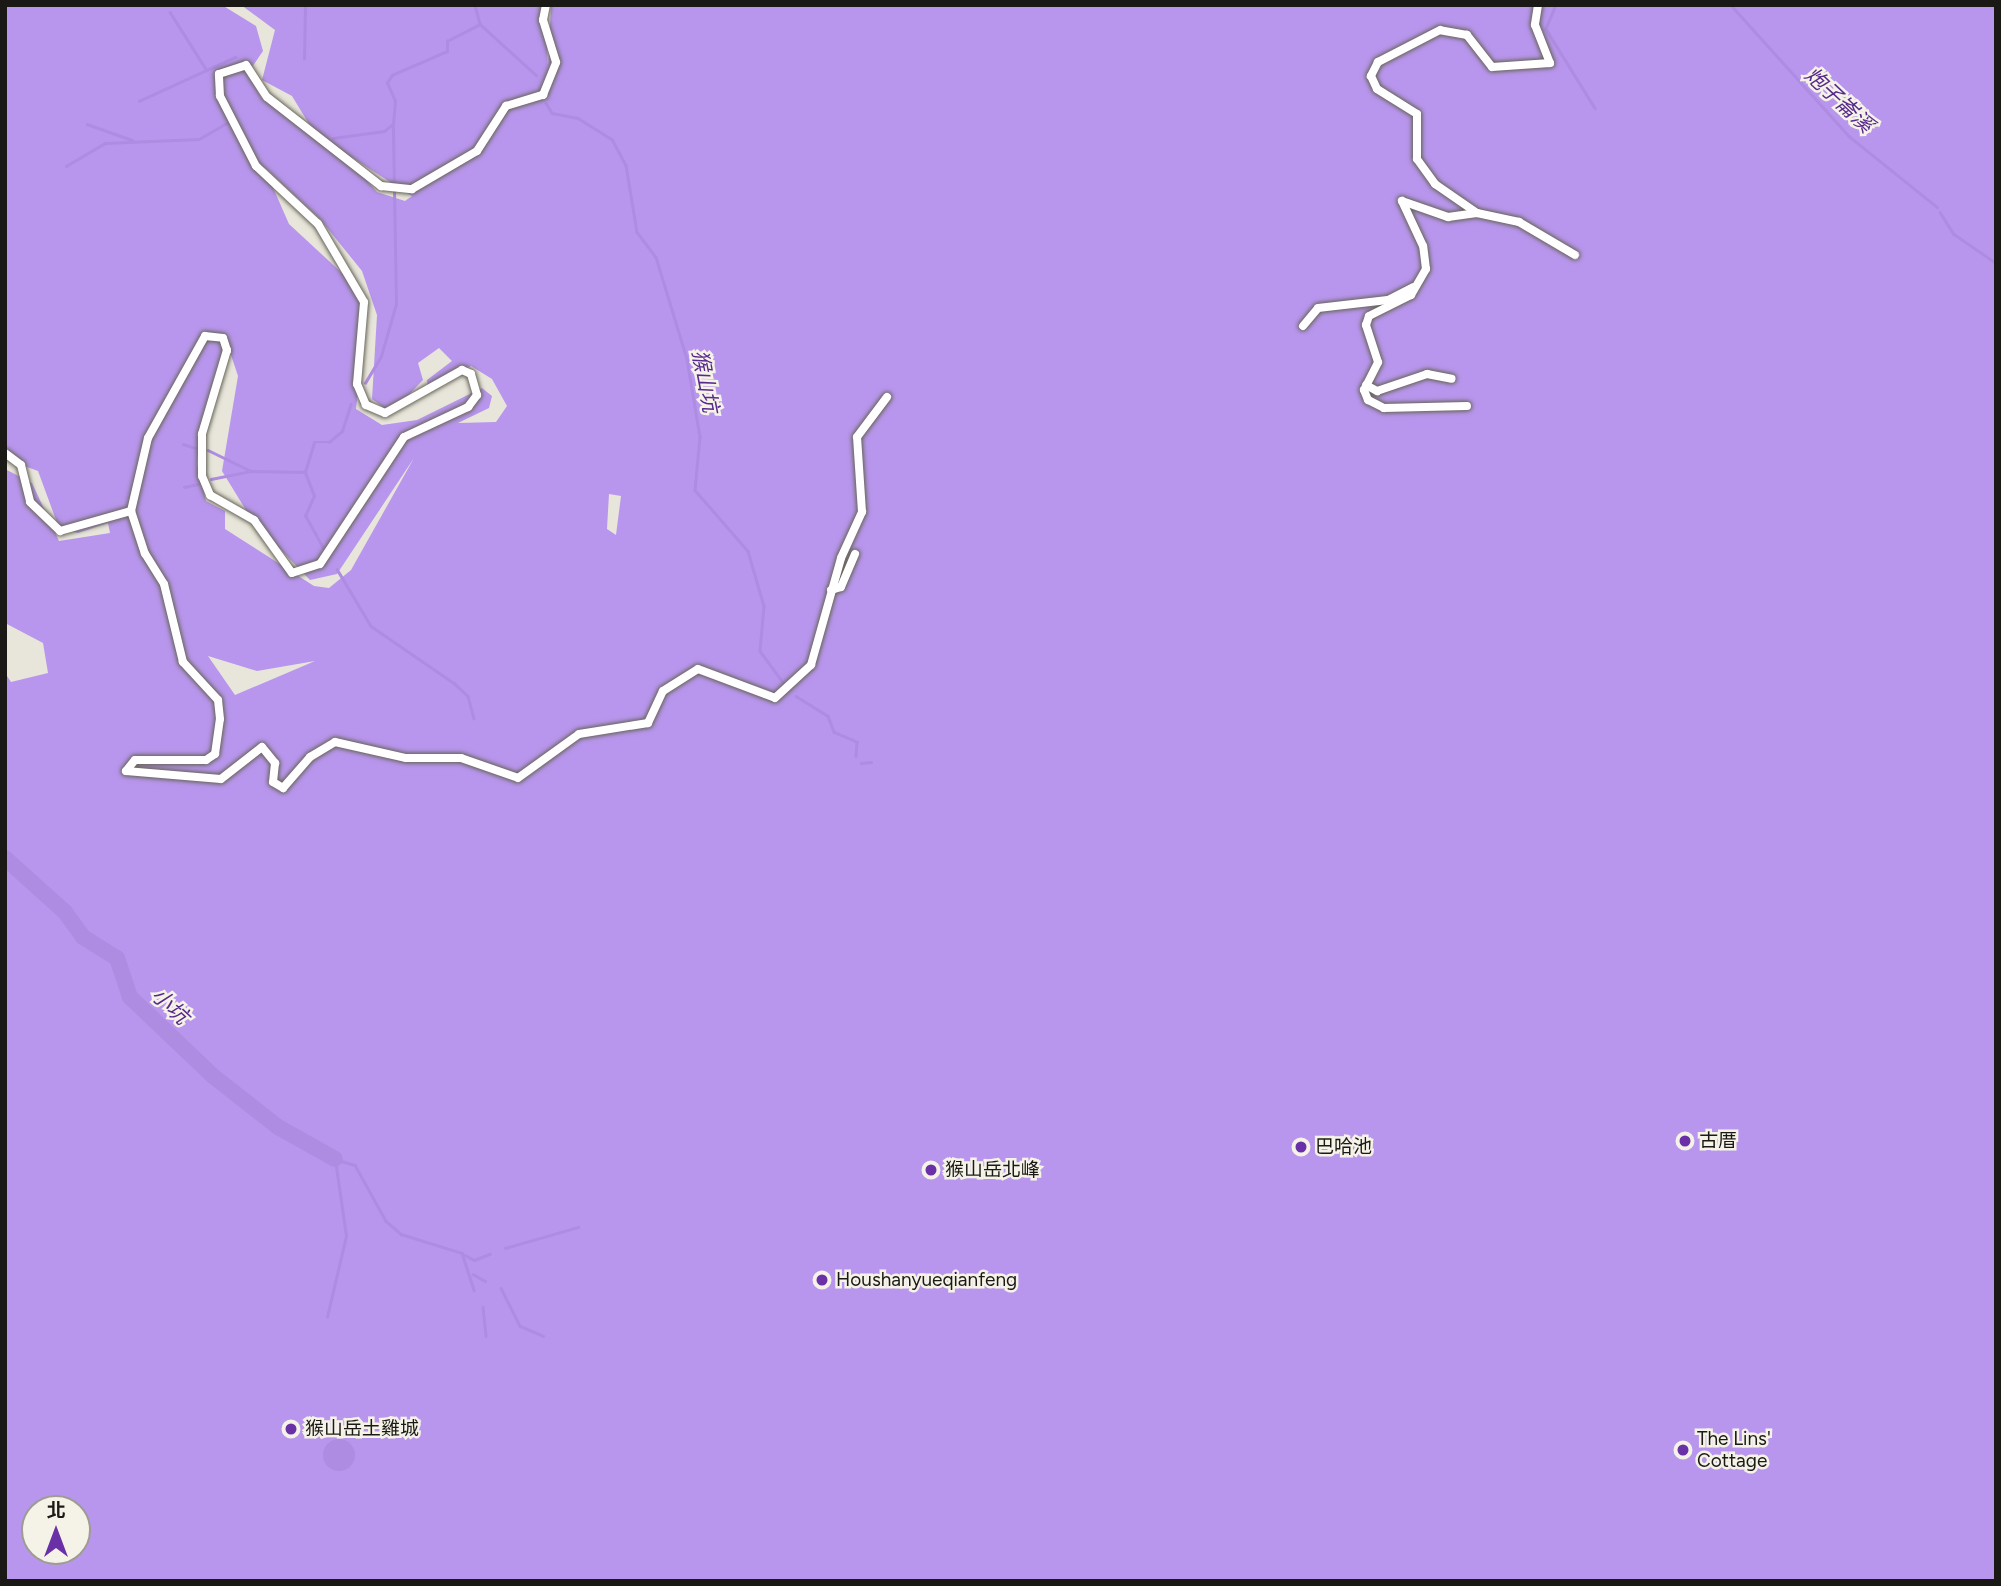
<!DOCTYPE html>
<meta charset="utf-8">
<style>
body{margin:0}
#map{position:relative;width:2001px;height:1586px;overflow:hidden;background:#e8e6da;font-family:Figtree,"Noto Sans TC",sans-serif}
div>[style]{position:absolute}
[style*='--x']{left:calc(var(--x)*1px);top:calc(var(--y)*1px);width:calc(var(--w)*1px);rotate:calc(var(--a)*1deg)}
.forest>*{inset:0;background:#b896ed}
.water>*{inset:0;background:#ae8ce2}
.round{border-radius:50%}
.stream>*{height:2.5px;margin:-1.25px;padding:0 1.25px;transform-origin:1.25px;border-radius:1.25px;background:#ae8ce2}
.river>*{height:16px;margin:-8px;padding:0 8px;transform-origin:8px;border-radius:8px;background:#ae8ce2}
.roads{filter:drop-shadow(0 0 2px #67655a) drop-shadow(0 0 2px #67655a)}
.street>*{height:8px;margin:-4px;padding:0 4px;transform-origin:4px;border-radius:4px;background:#fff}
.dots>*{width:19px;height:19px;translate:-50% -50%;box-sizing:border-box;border:4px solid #f5f3e7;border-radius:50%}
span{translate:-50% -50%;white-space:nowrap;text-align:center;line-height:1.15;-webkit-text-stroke:5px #f5f3e7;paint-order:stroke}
.poi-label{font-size:19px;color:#1a1915}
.left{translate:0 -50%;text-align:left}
.water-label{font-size:21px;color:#58298c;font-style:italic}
.frame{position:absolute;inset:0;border:7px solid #1a1915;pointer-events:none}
.north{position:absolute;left:21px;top:1495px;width:70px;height:70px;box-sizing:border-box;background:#f5f3e7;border:2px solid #9d9c93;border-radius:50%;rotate:0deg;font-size:19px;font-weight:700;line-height:28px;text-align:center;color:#1a1915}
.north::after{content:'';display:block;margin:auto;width:24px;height:32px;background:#6930a7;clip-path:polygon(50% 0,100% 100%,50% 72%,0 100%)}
</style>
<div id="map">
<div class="forest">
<i style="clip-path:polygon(evenodd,5px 5px,222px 5px,256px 26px,263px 51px,248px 73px,261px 97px,355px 167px,377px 192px,405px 201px,412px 196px,315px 134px,292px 96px,262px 80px,275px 30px,241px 5px,545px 5px,548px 65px,551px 5px,1996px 5px,1996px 1581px,5px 1581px,5px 673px,11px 682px,48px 673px,43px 643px,5px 623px,5px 469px,32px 483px,59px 541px,110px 533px,108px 523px,78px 533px,59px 528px,38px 471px,5px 459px,5px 5px,264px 167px,320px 219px,362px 271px,377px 315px,372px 399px,391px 413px,423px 380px,418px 363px,439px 348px,452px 361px,427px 380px,428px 389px,471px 366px,492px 379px,507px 406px,496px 422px,458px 423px,489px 408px,492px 396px,482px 388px,417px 420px,382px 425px,356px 409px,367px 313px,343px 274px,289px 224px,264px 167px,5px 5px,228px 346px,238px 376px,222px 471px,252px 520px,310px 580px,337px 574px,414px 458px,351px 570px,329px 588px,314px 586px,225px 529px,225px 511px,206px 501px,197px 464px,200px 427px,228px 346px,5px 5px,609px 494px,621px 496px,616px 535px,607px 529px,609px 494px,5px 5px,208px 656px,257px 671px,315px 661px,235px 695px,208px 656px,5px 5px,35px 1509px,77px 1509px,77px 1551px,35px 1551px,35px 1509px)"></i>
</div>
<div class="water">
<i class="round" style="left:323px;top:1439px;width:32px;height:32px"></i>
</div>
<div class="stream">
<i style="--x:475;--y:5;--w:20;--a:75"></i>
<i style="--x:1556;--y:5;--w:26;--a:113"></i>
<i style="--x:1546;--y:29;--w:93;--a:58.2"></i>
<i style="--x:1731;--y:5;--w:178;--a:48"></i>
<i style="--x:1850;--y:137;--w:112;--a:38.8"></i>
<i style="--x:170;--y:12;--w:67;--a:57.7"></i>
<i style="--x:480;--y:24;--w:76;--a:42.3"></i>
<i style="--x:304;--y:59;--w:54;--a:-88.9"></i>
<i style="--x:139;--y:101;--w:106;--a:-24.6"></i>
<i style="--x:546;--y:103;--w:12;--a:59"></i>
<i style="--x:552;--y:113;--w:26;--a:11"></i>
<i style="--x:578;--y:118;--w:40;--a:32"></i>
<i style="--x:612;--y:139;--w:30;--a:62"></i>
<i style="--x:626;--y:165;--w:68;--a:80.7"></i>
<i style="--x:637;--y:232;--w:31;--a:53"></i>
<i style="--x:656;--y:257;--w:107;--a:73.1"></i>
<i style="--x:687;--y:359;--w:79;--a:80.5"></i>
<i style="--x:700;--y:437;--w:53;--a:95.4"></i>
<i style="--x:695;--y:490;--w:81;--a:49"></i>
<i style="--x:748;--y:551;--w:57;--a:73.8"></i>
<i style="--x:764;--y:606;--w:45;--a:95.1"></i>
<i style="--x:760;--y:651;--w:42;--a:53.7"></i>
<i style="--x:87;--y:124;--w:48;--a:19.6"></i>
<i style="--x:333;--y:138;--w:51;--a:-7.8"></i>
<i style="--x:384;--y:131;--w:11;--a:-38"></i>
<i style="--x:393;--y:124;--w:23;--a:-85"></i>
<i style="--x:395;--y:101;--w:20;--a:-114"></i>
<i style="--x:387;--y:83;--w:9;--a:-58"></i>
<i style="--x:392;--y:75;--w:60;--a:-23.6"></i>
<i style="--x:447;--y:51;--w:10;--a:-90"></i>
<i style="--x:447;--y:41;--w:37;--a:-27"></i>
<i style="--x:66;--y:166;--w:45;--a:-30.5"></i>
<i style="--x:105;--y:143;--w:94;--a:-2.4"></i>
<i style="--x:199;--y:139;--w:36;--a:-30"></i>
<i style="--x:1940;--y:212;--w:26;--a:58"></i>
<i style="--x:1954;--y:234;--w:51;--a:34.6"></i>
<i style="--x:365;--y:383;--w:31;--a:-59"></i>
<i style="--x:381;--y:356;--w:54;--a:-73.9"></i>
<i style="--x:396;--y:304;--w:180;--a:-91"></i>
<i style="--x:183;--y:444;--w:13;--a:18"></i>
<i style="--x:208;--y:450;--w:48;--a:26"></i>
<i style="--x:251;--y:471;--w:54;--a:1.1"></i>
<i style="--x:211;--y:479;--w:41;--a:-11.3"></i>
<i style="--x:184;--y:487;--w:14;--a:-12"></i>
<i style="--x:323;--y:548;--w:37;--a:-119"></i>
<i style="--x:305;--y:516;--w:22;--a:-66"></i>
<i style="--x:314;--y:496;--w:26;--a:-111"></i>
<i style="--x:305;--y:472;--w:31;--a:-73"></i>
<i style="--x:314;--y:442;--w:15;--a:0"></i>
<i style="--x:329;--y:442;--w:17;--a:-40"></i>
<i style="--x:342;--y:431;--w:28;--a:-72"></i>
<i style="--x:337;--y:569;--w:66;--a:59.2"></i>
<i style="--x:371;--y:626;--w:101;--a:34.5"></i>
<i style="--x:454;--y:683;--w:19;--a:43"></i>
<i style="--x:468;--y:696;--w:23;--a:75"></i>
<i style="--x:796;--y:696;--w:38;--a:32"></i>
<i style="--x:828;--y:716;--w:17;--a:69"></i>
<i style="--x:834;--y:732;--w:25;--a:23"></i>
<i style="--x:857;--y:742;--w:14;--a:94"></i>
<i style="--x:861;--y:763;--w:10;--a:-6"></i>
<i style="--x:335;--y:1159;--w:21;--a:17"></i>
<i style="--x:355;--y:1165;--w:64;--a:61"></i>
<i style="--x:386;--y:1221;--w:20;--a:41"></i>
<i style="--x:401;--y:1234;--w:64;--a:17.3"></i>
<i style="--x:462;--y:1253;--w:39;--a:72"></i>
<i style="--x:505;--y:1248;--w:76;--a:-16"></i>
<i style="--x:465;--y:1255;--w:10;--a:29"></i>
<i style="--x:474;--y:1260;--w:17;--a:-21"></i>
<i style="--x:473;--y:1274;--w:14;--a:30"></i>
<i style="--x:501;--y:1288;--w:42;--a:63.4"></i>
<i style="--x:520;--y:1326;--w:25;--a:23"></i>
<i style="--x:483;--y:1307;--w:29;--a:84"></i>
<i style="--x:327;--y:1317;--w:83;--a:-76.8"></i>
<i style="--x:346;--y:1236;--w:77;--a:-98.2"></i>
</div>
<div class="river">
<i style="--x:5;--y:858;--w:81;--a:42"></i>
<i style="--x:65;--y:912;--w:31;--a:54"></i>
<i style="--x:83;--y:937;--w:40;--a:32"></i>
<i style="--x:117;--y:958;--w:41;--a:71.6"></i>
<i style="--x:130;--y:997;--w:115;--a:43.6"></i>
<i style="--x:213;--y:1076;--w:83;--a:38.1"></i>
<i style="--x:278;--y:1127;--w:65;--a:29.3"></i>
</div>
<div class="roads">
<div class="street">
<i style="--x:1538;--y:5;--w:20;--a:99"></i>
<i style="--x:1535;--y:25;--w:41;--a:68.5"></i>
<i style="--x:1550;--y:63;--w:58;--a:176.1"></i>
<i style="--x:1492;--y:67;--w:41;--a:-128"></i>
<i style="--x:1467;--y:35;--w:27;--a:-170"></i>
<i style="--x:1440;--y:30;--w:70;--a:152.7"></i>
<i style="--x:1378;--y:62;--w:16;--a:117"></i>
<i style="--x:1371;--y:76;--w:14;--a:65"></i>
<i style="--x:1377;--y:89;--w:47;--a:32"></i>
<i style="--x:1417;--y:114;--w:45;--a:90"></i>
<i style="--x:1417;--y:159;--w:31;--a:54"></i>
<i style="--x:1435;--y:184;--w:51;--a:34.6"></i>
<i style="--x:1477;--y:213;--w:43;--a:12.1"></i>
<i style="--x:1519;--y:222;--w:65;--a:30.5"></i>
<i style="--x:1303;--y:326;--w:23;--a:-50"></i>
<i style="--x:1318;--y:308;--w:70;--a:-6.5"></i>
<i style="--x:1388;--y:300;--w:29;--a:-27"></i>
<i style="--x:1366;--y:385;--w:13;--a:29"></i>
<i style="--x:1377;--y:391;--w:53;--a:-18.8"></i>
<i style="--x:1427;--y:374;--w:25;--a:11"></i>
<i style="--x:1467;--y:406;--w:83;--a:178.6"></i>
<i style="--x:1384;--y:408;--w:18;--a:-153"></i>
<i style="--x:1368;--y:400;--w:11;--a:-112"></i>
<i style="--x:1364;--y:390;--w:31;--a:-63"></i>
<i style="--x:1378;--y:362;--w:39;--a:-108"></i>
<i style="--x:1366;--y:325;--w:9;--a:-72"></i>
<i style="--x:1369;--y:316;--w:47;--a:-26.6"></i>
<i style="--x:1411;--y:295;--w:30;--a:-60"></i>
<i style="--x:1426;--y:269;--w:23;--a:-97"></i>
<i style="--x:1423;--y:246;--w:50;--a:-115"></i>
<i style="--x:1402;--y:201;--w:49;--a:19.2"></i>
<i style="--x:1448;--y:217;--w:29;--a:-8"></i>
<i style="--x:5;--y:453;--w:20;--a:37"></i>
<i style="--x:21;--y:465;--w:38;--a:76"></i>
<i style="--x:30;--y:502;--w:42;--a:44"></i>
<i style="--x:60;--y:531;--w:74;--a:-15.7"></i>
<i style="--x:131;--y:511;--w:75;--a:-76.9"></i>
<i style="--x:148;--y:438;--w:117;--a:-60.8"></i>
<i style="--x:205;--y:336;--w:18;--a:6"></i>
<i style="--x:223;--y:338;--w:13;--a:72"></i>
<i style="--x:227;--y:350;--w:88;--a:106.6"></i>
<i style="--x:202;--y:434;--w:42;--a:90"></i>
<i style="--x:202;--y:476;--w:21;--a:67"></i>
<i style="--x:210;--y:495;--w:51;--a:29.6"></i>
<i style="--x:254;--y:520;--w:65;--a:54.4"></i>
<i style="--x:292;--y:573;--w:29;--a:-18"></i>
<i style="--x:320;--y:564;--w:152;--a:-56.5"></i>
<i style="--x:404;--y:437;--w:71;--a:-25.1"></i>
<i style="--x:468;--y:407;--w:15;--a:-53"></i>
<i style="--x:477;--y:395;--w:22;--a:-106"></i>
<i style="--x:471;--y:374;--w:10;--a:-156"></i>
<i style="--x:462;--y:370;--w:88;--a:150.8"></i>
<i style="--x:385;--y:413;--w:21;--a:-157"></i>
<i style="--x:366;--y:405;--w:23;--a:-113"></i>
<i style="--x:357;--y:384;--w:82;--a:-85.1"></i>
<i style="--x:364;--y:302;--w:91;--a:-120.5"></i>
<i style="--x:318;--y:224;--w:85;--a:-136.9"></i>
<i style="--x:256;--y:166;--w:79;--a:-117.2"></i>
<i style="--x:220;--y:96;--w:22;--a:-93"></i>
<i style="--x:219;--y:74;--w:28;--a:-18"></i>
<i style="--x:246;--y:65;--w:38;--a:57"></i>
<i style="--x:267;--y:97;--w:145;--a:38"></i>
<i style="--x:381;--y:186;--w:31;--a:6"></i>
<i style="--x:412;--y:189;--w:75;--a:-30.3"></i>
<i style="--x:477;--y:151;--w:54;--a:-57.2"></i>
<i style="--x:506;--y:106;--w:39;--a:-17"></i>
<i style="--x:543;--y:95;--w:35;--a:-68"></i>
<i style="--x:556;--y:62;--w:44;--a:-107.2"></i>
<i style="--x:543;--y:20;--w:15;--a:-79"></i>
<i style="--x:831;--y:590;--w:10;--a:-17"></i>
<i style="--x:841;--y:587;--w:36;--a:-67"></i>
<i style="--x:126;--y:771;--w:95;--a:4.8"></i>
<i style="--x:221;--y:779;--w:52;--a:-38"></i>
<i style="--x:262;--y:747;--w:21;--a:51"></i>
<i style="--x:275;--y:763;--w:19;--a:96"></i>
<i style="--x:273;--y:782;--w:12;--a:31"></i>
<i style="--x:283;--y:788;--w:41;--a:-48.9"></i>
<i style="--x:310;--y:757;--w:29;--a:-31"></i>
<i style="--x:335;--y:742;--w:73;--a:12.7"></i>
<i style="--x:406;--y:758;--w:55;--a:0"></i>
<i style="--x:461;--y:758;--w:60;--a:19.3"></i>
<i style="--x:518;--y:778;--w:75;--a:-35.8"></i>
<i style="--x:579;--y:734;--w:70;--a:-9.1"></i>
<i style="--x:648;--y:723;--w:35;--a:-65"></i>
<i style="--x:663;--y:691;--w:41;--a:-32.2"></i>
<i style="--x:698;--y:669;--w:82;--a:20.6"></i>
<i style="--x:775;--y:698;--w:49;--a:-42.5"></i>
<i style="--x:811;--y:665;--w:111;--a:-74.3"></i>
<i style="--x:841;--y:558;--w:51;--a:-65.5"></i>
<i style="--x:862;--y:512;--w:75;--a:-93.8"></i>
<i style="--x:857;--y:437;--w:50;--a:-53.1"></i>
<i style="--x:126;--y:771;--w:14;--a:-51"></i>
<i style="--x:135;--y:760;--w:71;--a:0"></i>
<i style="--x:206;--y:760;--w:11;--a:-34"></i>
<i style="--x:215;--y:754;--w:35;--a:-82"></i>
<i style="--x:220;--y:719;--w:19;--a:-96"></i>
<i style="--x:218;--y:700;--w:52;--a:-132.6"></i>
<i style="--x:183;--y:662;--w:80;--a:-103.7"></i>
<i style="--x:164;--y:584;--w:36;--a:-122"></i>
<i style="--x:145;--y:554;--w:45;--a:-108"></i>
</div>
</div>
<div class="dots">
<i style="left:1685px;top:1141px;background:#6930a7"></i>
<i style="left:1301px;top:1147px;background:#6930a7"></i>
<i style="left:931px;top:1170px;background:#6930a7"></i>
<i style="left:822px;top:1280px;background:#6930a7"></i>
<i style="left:291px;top:1429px;background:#6930a7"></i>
<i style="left:1683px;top:1450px;background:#6930a7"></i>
</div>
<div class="poi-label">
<span class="left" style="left:1699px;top:1141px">古厝</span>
<span class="left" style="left:1315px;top:1147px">巴哈池</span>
<span class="left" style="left:945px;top:1170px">猴山岳北峰</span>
<span class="left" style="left:836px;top:1280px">Houshanyueqianfeng</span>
<span class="left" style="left:305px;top:1429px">猴山岳土雞城</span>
<span class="left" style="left:1697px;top:1450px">The Lins'<br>Cottage</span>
</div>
<div class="water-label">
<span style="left:1839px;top:100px;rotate:43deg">炮子崙溪</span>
<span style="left:705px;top:381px;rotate:79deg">猴山坑</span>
<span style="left:170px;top:1006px;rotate:43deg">小坑</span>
</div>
<div class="frame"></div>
<div class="north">北</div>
</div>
